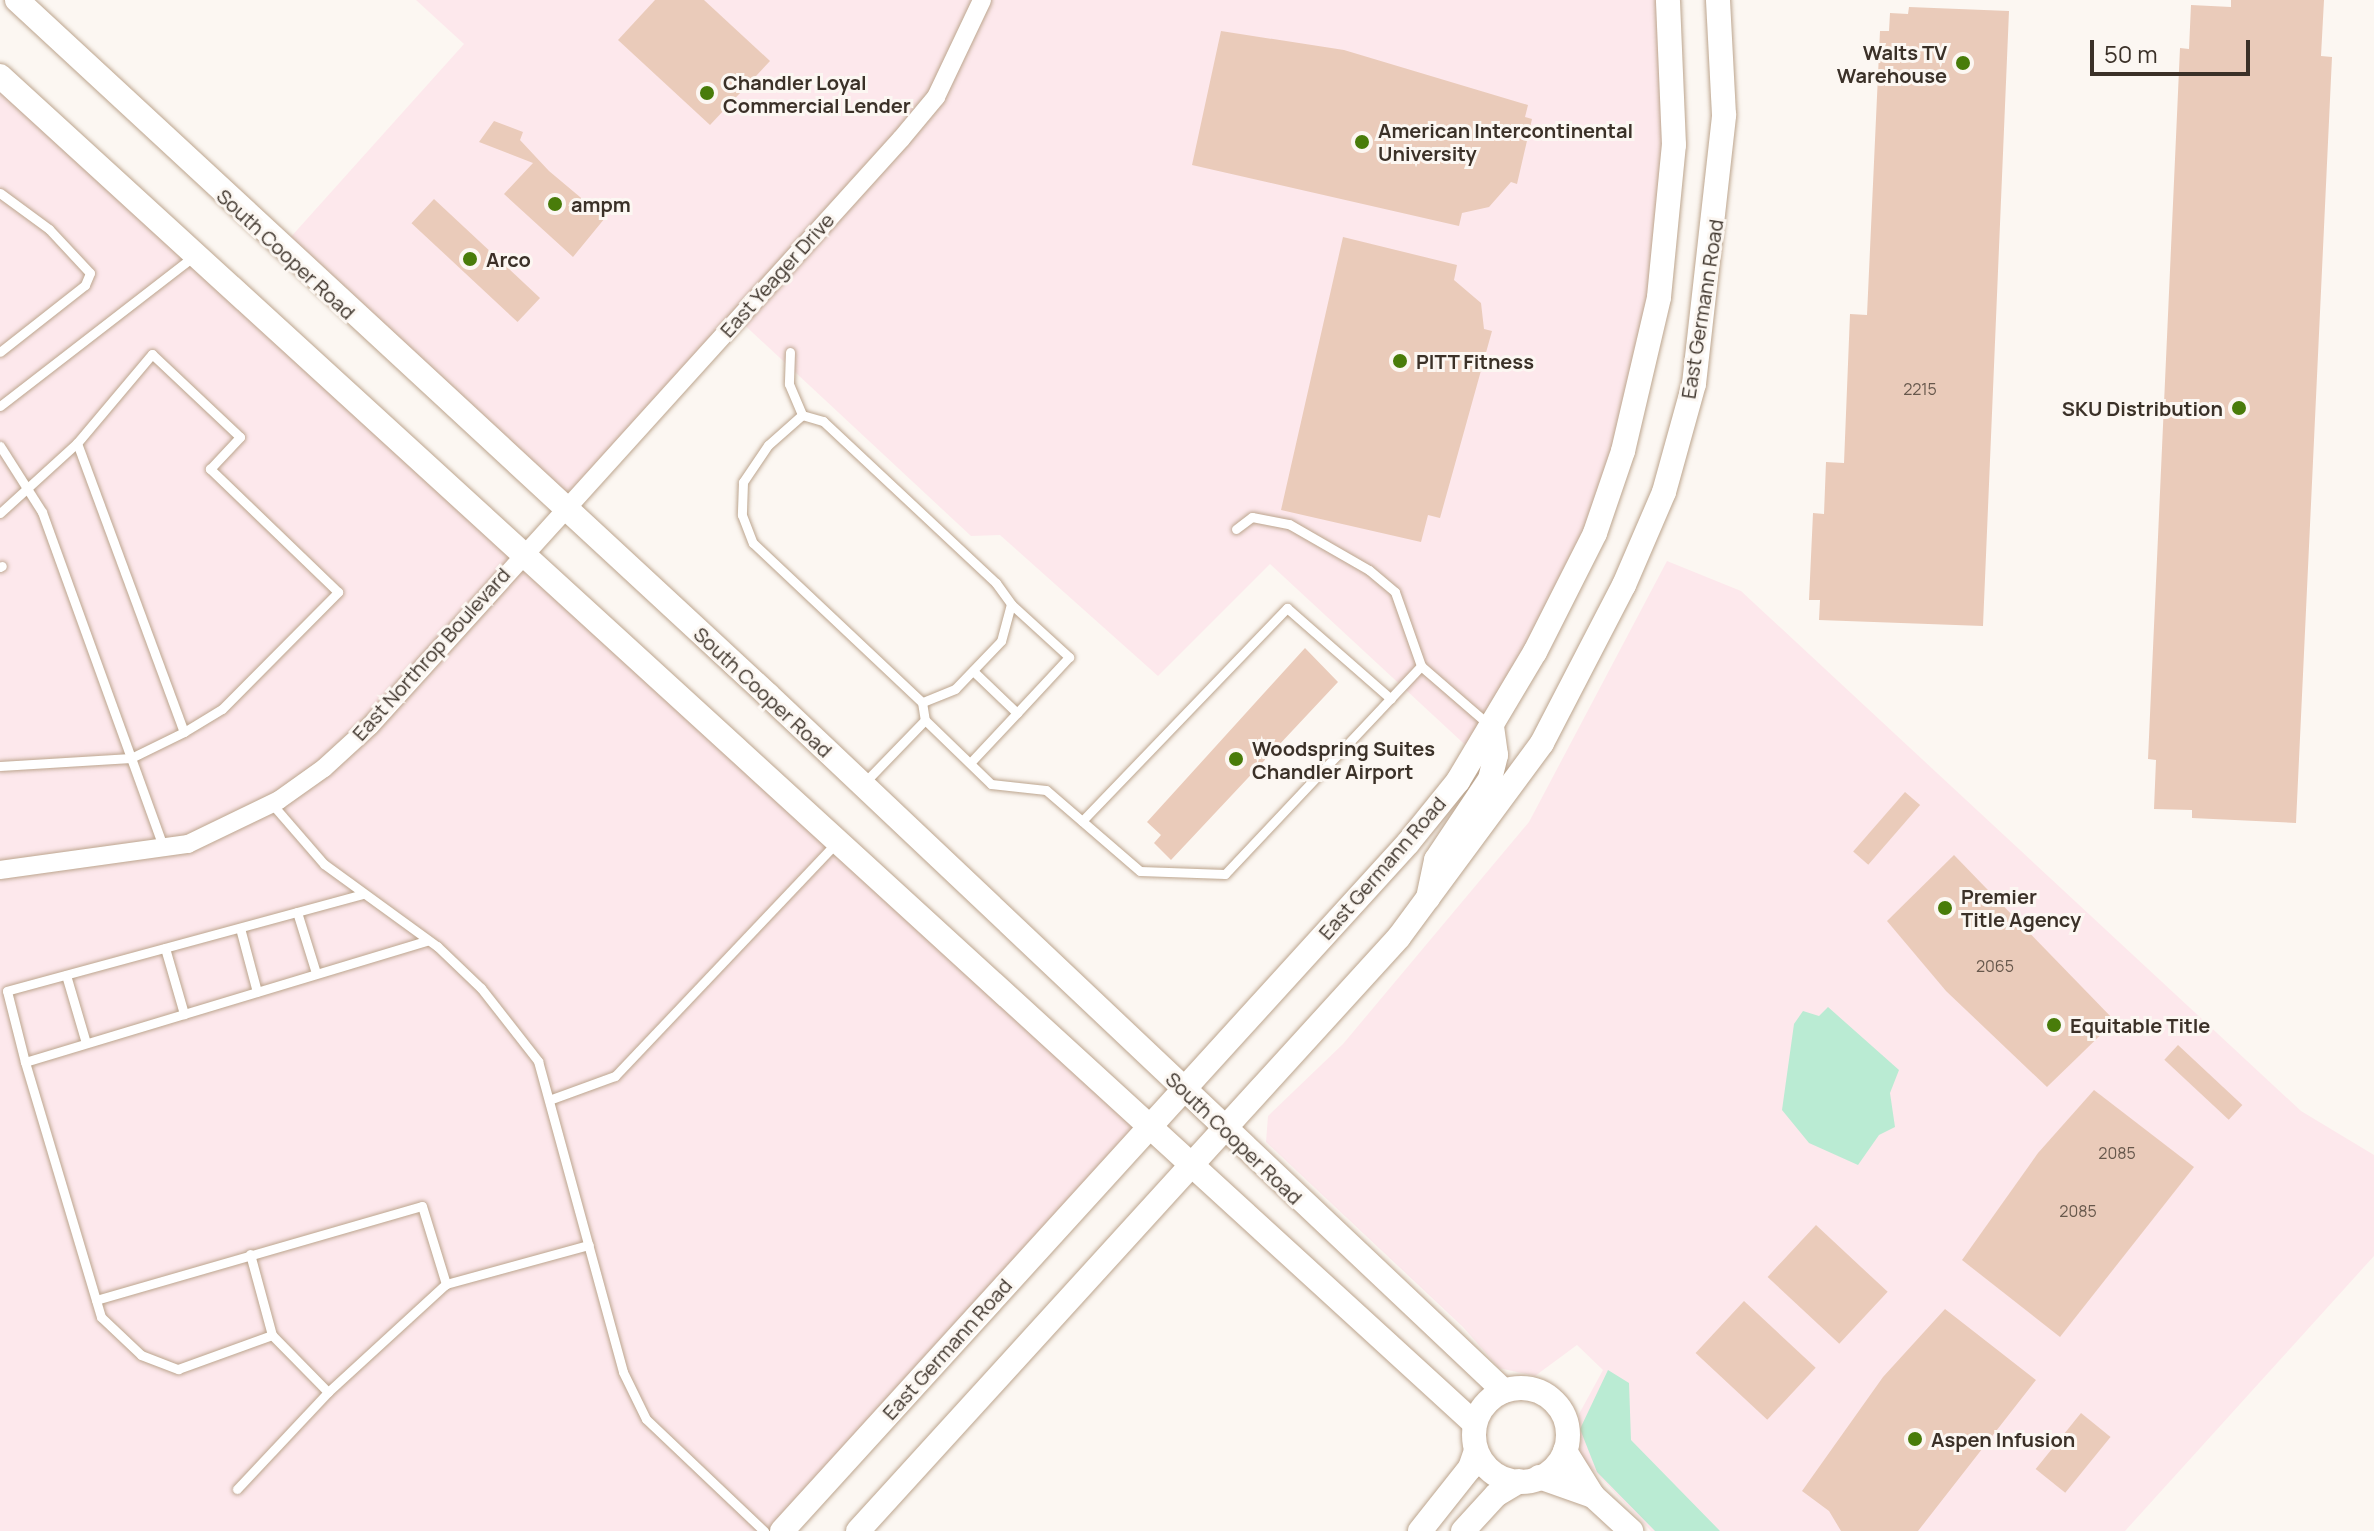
<!DOCTYPE html>
<style>
body{margin:0}
#map{position:relative;width:2374px;height:1531px;overflow:hidden;background:#fcf7f2;font-family:Manrope,sans-serif}
div>[style]{position:absolute}
[style*='--x']{left:calc(var(--x)*1px);top:calc(var(--y)*1px);width:calc(var(--w)*1px);rotate:calc(var(--a)*1deg)}
.commercial>*{inset:0;background:#fde8ec}
.green>*{inset:0;background:#baebd3}
.building>*{inset:0;background:#eacbba;transform-origin:0 0}
.roads{filter:drop-shadow(0 0 2px #bca58e) drop-shadow(0 0 2px #bca58e)}
.lane>*{height:9px;margin:-4.5px;padding:0 4.5px;transform-origin:4.5px;border-radius:4.5px;background:#fff}
.street>*{height:18px;margin:-9px;padding:0 9px;transform-origin:9px;border-radius:9px;background:#fff}
.secondary>*{height:24px;margin:-12px;padding:0 12px;transform-origin:12px;border-radius:12px;background:#fff}
.secondary>.ring{margin:-12px;padding:0;box-sizing:content-box;background:none;border:24px solid #fff;border-radius:50%}
.dots>*{width:22px;height:22px;translate:-50% -50%;box-sizing:border-box;border:4px solid #fcf7f2;border-radius:50%}
span{translate:-50% -50%;white-space:nowrap;text-align:center;line-height:1.15;-webkit-text-stroke:6px #fcf7f2;paint-order:stroke}
.number-label{font-size:16px;color:#67584c}
.number-label span{-webkit-text-stroke-width:0}
.poi-label{font-size:20px;color:#3b3128;font-weight:700}
.right{translate:-100% -50%;text-align:right}
.left{translate:0 -50%;text-align:left}
.street-label{font-size:20px;color:#3b3128}
.scale{position:absolute;left:2090px;top:40px;width:160px;height:36px;box-sizing:border-box;border:4px solid #3b3128;border-top:0;padding-left:10px;font-size:24px;line-height:28px;white-space:nowrap;color:#3b3128;-webkit-text-stroke:6px #fcf7f2;paint-order:stroke}
</style>
<div id="map">
<div class="commercial">
<i style="clip-path:polygon(416px 0,1668px 0,1674px 145px,1623px 451px,1475px 754px,1270px 564px,1158px 676px,1000px 535px,971px 536px,738px 319px,563px 509px,280px 249px,464px 44px)"></i>
<i style="clip-path:polygon(0 77px,1148px 1128px,781px 1531px,0 1531px)"></i>
<i style="clip-path:polygon(1667px 561px,1741px 591px,2301px 1111px,2374px 1155px,2374px 1256px,2125px 1531px,1651px 1531px,1580px 1456px,1579px 1414px,1603px 1370px,1577px 1345px,1535px 1376px,1499px 1368px,1463px 1327px,1266px 1142px,1268px 1116px,1343px 1044px,1529px 822px)"></i>
</div>
<div class="green">
<i style="clip-path:polygon(1828px 1007px,1899px 1070px,1890px 1093px,1895px 1127px,1879px 1135px,1858px 1165px,1809px 1143px,1782px 1110px,1794px 1024px,1803px 1011px,1819px 1016px)"></i>
<i style="clip-path:polygon(1608px 1370px,1629px 1383px,1631px 1440px,1720px 1531px,1655px 1531px,1597px 1472px,1580px 1429px)"></i>
</div>
<div class="building">
<i style="clip-path:polygon(655px 0,704px 0,770px 61px,710px 125px,618px 40px)"></i>
<i style="clip-path:polygon(2231px 0,2324px 0,2321px 56px,2332px 57px,2296px 823px,2192px 818px,2192px 810px,2154px 809px,2156px 760px,2148px 759px,2180px 48px,2189px 49px,2191px 5px,2231px 7px)"></i>
<i style="clip-path:polygon(1909px 7px,2009px 11px,1983px 626px,1819px 620px,1820px 600px,1809px 600px,1813px 513px,1824px 514px,1826px 462px,1844px 463px,1850px 314px,1867px 315px,1880px 31px,1889px 31px,1890px 13px,1908px 14px)"></i>
<i style="clip-path:polygon(1221px 31px,1344px 50px,1528px 105px,1525px 117px,1532px 119px,1517px 184px,1511px 182px,1489px 207px,1462px 213px,1459px 226px,1192px 165px)"></i>
<i style="clip-path:polygon(494px 121px,523px 132px,520px 140px,549px 171px,605px 218px,573px 257px,504px 194px,533px 163px,479px 142px)"></i>
<i style="left:434px;top:199px;width:145px;height:33px;rotate:43deg"></i>
<i style="clip-path:polygon(1343px 237px,1457px 265px,1454px 280px,1481px 303px,1484px 329px,1492px 331px,1440px 518px,1428px 515px,1421px 542px,1281px 510px)"></i>
<i style="clip-path:polygon(1305px 648px,1338px 682px,1171px 860px,1154px 843px,1161px 835px,1147px 822px)"></i>
<i style="left:1905px;top:792px;width:20px;height:79px;rotate:41deg"></i>
<i style="clip-path:polygon(1954px 855px,2115px 1021px,2047px 1087px,1946px 991px,1887px 921px)"></i>
<i style="left:2178px;top:1045px;width:88px;height:20px;rotate:43deg"></i>
<i style="clip-path:polygon(2094px 1090px,2194px 1167px,2060px 1337px,1962px 1260px,2038px 1153px)"></i>
<i style="left:1816px;top:1225px;width:98px;height:71px;rotate:43deg"></i>
<i style="left:1744px;top:1301px;width:98px;height:71px;rotate:43deg"></i>
<i style="clip-path:polygon(1945px 1309px,2036px 1380px,1918px 1531px,1841px 1531px,1829px 1511px,1802px 1491px,1883px 1377px)"></i>
<i style="left:2081px;top:1413px;width:38px;height:72px;rotate:39deg"></i>
</div>
<div class="roads">
<div class="lane">
<i style="--x:0;--y:193;--w:61;--a:36.3"></i>
<i style="--x:49;--y:229;--w:60;--a:47"></i>
<i style="--x:90;--y:273;--w:13;--a:113"></i>
<i style="--x:85;--y:285;--w:108;--a:141.8"></i>
<i style="--x:790;--y:352;--w:32;--a:92"></i>
<i style="--x:789;--y:384;--w:34;--a:67"></i>
<i style="--x:802;--y:415;--w:45;--a:138.6"></i>
<i style="--x:768;--y:445;--w:45;--a:124"></i>
<i style="--x:743;--y:482;--w:33;--a:92"></i>
<i style="--x:742;--y:515;--w:30;--a:69"></i>
<i style="--x:753;--y:543;--w:232;--a:43.3"></i>
<i style="--x:922;--y:702;--w:18;--a:81"></i>
<i style="--x:0;--y:406;--w:245;--a:-37.7"></i>
<i style="--x:802;--y:415;--w:22;--a:16"></i>
<i style="--x:823;--y:421;--w:237;--a:43.1"></i>
<i style="--x:996;--y:583;--w:26;--a:54"></i>
<i style="--x:1011;--y:604;--w:38;--a:105"></i>
<i style="--x:1001;--y:641;--w:66;--a:133.8"></i>
<i style="--x:955;--y:689;--w:35;--a:158"></i>
<i style="--x:0;--y:446;--w:78;--a:57.5"></i>
<i style="--x:42;--y:512;--w:358;--a:70.1"></i>
<i style="--x:0;--y:513;--w:104;--a:-42.3"></i>
<i style="--x:1236;--y:529;--w:20;--a:-37"></i>
<i style="--x:1252;--y:517;--w:38;--a:11"></i>
<i style="--x:1289;--y:524;--w:92;--a:29.9"></i>
<i style="--x:1369;--y:570;--w:34;--a:40"></i>
<i style="--x:1395;--y:592;--w:78;--a:70.6"></i>
<i style="--x:1421;--y:666;--w:90;--a:40.9"></i>
<i style="--x:0;--y:567;--w:2;--a:-27"></i>
<i style="--x:1011;--y:604;--w:79;--a:42.4"></i>
<i style="--x:1069;--y:657;--w:76;--a:132.9"></i>
<i style="--x:970;--y:763;--w:69;--a:-46.8"></i>
<i style="--x:1017;--y:713;--w:61;--a:-136.3"></i>
<i style="--x:0;--y:766;--w:131;--a:-3.5"></i>
<i style="--x:131;--y:758;--w:59;--a:-26.1"></i>
<i style="--x:184;--y:732;--w:44;--a:-31.2"></i>
<i style="--x:222;--y:709;--w:165;--a:-45.2"></i>
<i style="--x:338;--y:592;--w:178;--a:-136.1"></i>
<i style="--x:210;--y:469;--w:44;--a:-46.8"></i>
<i style="--x:240;--y:437;--w:121;--a:-136.7"></i>
<i style="--x:152;--y:354;--w:116;--a:130.1"></i>
<i style="--x:77;--y:443;--w:308;--a:69.7"></i>
<i style="--x:865;--y:782;--w:86;--a:-45.9"></i>
<i style="--x:925;--y:720;--w:92;--a:44.1"></i>
<i style="--x:991;--y:784;--w:55;--a:6.2"></i>
<i style="--x:1046;--y:790;--w:124;--a:40.8"></i>
<i style="--x:1140;--y:871;--w:85;--a:2"></i>
<i style="--x:1225;--y:874;--w:286;--a:-46.7"></i>
<i style="--x:272;--y:804;--w:79;--a:49.1"></i>
<i style="--x:324;--y:864;--w:140;--a:36"></i>
<i style="--x:437;--y:946;--w:61;--a:43.7"></i>
<i style="--x:481;--y:988;--w:93;--a:52"></i>
<i style="--x:538;--y:1061;--w:322;--a:74.7"></i>
<i style="--x:623;--y:1372;--w:52;--a:63.9"></i>
<i style="--x:646;--y:1419;--w:163;--a:43.5"></i>
<i style="--x:1082;--y:821;--w:296;--a:-46.1"></i>
<i style="--x:1287;--y:608;--w:138;--a:41.2"></i>
<i style="--x:363;--y:894;--w:369;--a:164.8"></i>
<i style="--x:7;--y:991;--w:73;--a:75.8"></i>
<i style="--x:25;--y:1062;--w:421;--a:-16.8"></i>
<i style="--x:297;--y:912;--w:64;--a:72.7"></i>
<i style="--x:240;--y:928;--w:66;--a:75.1"></i>
<i style="--x:165;--y:948;--w:69;--a:73.9"></i>
<i style="--x:66;--y:975;--w:71;--a:73.6"></i>
<i style="--x:25;--y:1062;--w:266;--a:73.4"></i>
<i style="--x:101;--y:1317;--w:55;--a:43.5"></i>
<i style="--x:141;--y:1355;--w:40;--a:21"></i>
<i style="--x:178;--y:1369;--w:100;--a:-19.9"></i>
<i style="--x:272;--y:1335;--w:80;--a:45.5"></i>
<i style="--x:328;--y:1392;--w:160;--a:-42.5"></i>
<i style="--x:446;--y:1284;--w:148;--a:-15.3"></i>
<i style="--x:549;--y:1100;--w:70;--a:-20"></i>
<i style="--x:615;--y:1076;--w:321;--a:-46.5"></i>
<i style="--x:250;--y:1254;--w:84;--a:74.8"></i>
<i style="--x:96;--y:1300;--w:339;--a:-16.1"></i>
<i style="--x:422;--y:1206;--w:82;--a:72.9"></i>
<i style="--x:237;--y:1489;--w:133;--a:-46.8"></i>
</div>
<div class="street">
<i style="--x:0;--y:870;--w:190;--a:-7.9"></i>
<i style="--x:188;--y:844;--w:101;--a:-25.8"></i>
<i style="--x:279;--y:800;--w:55;--a:-35.4"></i>
<i style="--x:324;--y:768;--w:62;--a:-42.4"></i>
<i style="--x:370;--y:726;--w:792;--a:-47.87"></i>
<i style="--x:901;--y:139;--w:55;--a:-50.2"></i>
<i style="--x:936;--y:97;--w:107;--a:-64.6"></i>
</div>
<div class="secondary">
<i style="--x:17;--y:0;--w:1023;--a:42.78"></i>
<i style="--x:768;--y:695;--w:1013;--a:43.4"></i>
<i style="--x:0;--y:76;--w:1998;--a:42.42"></i>
<i style="--x:1428;--y:898;--w:39;--a:-78"></i>
<i style="--x:1436;--y:860;--w:97;--a:-56.3"></i>
<i style="--x:1490;--y:779;--w:25;--a:-76"></i>
<i style="--x:1496;--y:755;--w:28;--a:-98"></i>
<i class="ring" style="left:1474px;top:1388px;width:70px;height:70px"></i>
<i style="--x:1565;--y:1451;--w:53;--a:58.1"></i>
<i style="--x:1593;--y:1496;--w:52;--a:42.6"></i>
<i style="--x:1539;--y:1477;--w:57;--a:19.4"></i>
<i style="--x:782;--y:1531;--w:930;--a:-47.7"></i>
<i style="--x:1408;--y:843;--w:80;--a:-51.1"></i>
<i style="--x:1458;--y:781;--w:150;--a:-59.2"></i>
<i style="--x:1535;--y:652;--w:133;--a:-63.2"></i>
<i style="--x:1595;--y:533;--w:87;--a:-71.1"></i>
<i style="--x:1623;--y:451;--w:158;--a:-76.8"></i>
<i style="--x:1659;--y:297;--w:153;--a:-84.4"></i>
<i style="--x:1674;--y:145;--w:145;--a:-92.4"></i>
<i style="--x:858;--y:1531;--w:803;--a:-47.67"></i>
<i style="--x:1399;--y:937;--w:241;--a:-53.6"></i>
<i style="--x:1542;--y:743;--w:178;--a:-62.6"></i>
<i style="--x:1624;--y:585;--w:101;--a:-66.7"></i>
<i style="--x:1664;--y:492;--w:112;--a:-74.5"></i>
<i style="--x:1694;--y:384;--w:271;--a:-83.6"></i>
<i style="--x:1724;--y:115;--w:115;--a:-93"></i>
<i style="--x:1420;--y:1531;--w:80;--a:-51.6"></i>
<i style="--x:1470;--y:1468;--w:18;--a:-71"></i>
<i style="--x:1463;--y:1531;--w:49;--a:-47.5"></i>
<i style="--x:1496;--y:1495;--w:27;--a:-31"></i>
</div>
</div>
<div class="dots">
<i style="left:1963px;top:63px;background:#497c0a"></i>
<i style="left:707px;top:93px;background:#497c0a"></i>
<i style="left:1362px;top:142px;background:#497c0a"></i>
<i style="left:555px;top:204px;background:#497c0a"></i>
<i style="left:470px;top:259px;background:#497c0a"></i>
<i style="left:1400px;top:361px;background:#497c0a"></i>
<i style="left:2239px;top:408px;background:#497c0a"></i>
<i style="left:1236px;top:759px;background:#497c0a"></i>
<i style="left:1945px;top:908px;background:#497c0a"></i>
<i style="left:2054px;top:1025px;background:#497c0a"></i>
<i style="left:1915px;top:1439px;background:#497c0a"></i>
</div>
<div class="number-label">
<span style="left:1920px;top:389px">2215</span>
<span style="left:1995px;top:966px">2065</span>
<span style="left:2117px;top:1153px">2085</span>
<span style="left:2078px;top:1211px">2085</span>
</div>
<div class="poi-label">
<span class="right" style="left:1947px;top:64px">Walts TV<br>Warehouse</span>
<span class="left" style="left:723px;top:94px">Chandler Loyal<br>Commercial Lender</span>
<span class="left" style="left:1378px;top:142px">American Intercontinental<br>University</span>
<span class="left" style="left:571px;top:204px">ampm</span>
<span class="left" style="left:486px;top:259px">Arco</span>
<span class="left" style="left:1416px;top:361px">PITT Fitness</span>
<span class="right" style="left:2223px;top:408px">SKU Distribution</span>
<span class="left" style="left:1252px;top:760px">Woodspring Suites<br>Chandler Airport</span>
<span class="left" style="left:1961px;top:908px">Premier<br>Title Agency</span>
<span class="left" style="left:2070px;top:1025px">Equitable Title</span>
<span class="left" style="left:1931px;top:1439px">Aspen Infusion</span>
</div>
<div class="street-label">
<span style="left:286px;top:254px;rotate:43deg">South Cooper Road</span>
<span style="left:777px;top:275px;rotate:-48deg">East Yeager Drive</span>
<span style="left:1702px;top:309px;rotate:-81deg">East Germann Road</span>
<span style="left:431px;top:654px;rotate:-48deg">East Northrop Boulevard</span>
<span style="left:763px;top:692px;rotate:43deg">South Cooper Road</span>
<span style="left:1382px;top:868px;rotate:-49deg">East Germann Road</span>
<span style="left:1234px;top:1138px;rotate:44deg">South Cooper Road</span>
<span style="left:947px;top:1349px;rotate:-48deg">East Germann Road</span>
</div>
<div class="scale">50 m</div>
</div>
